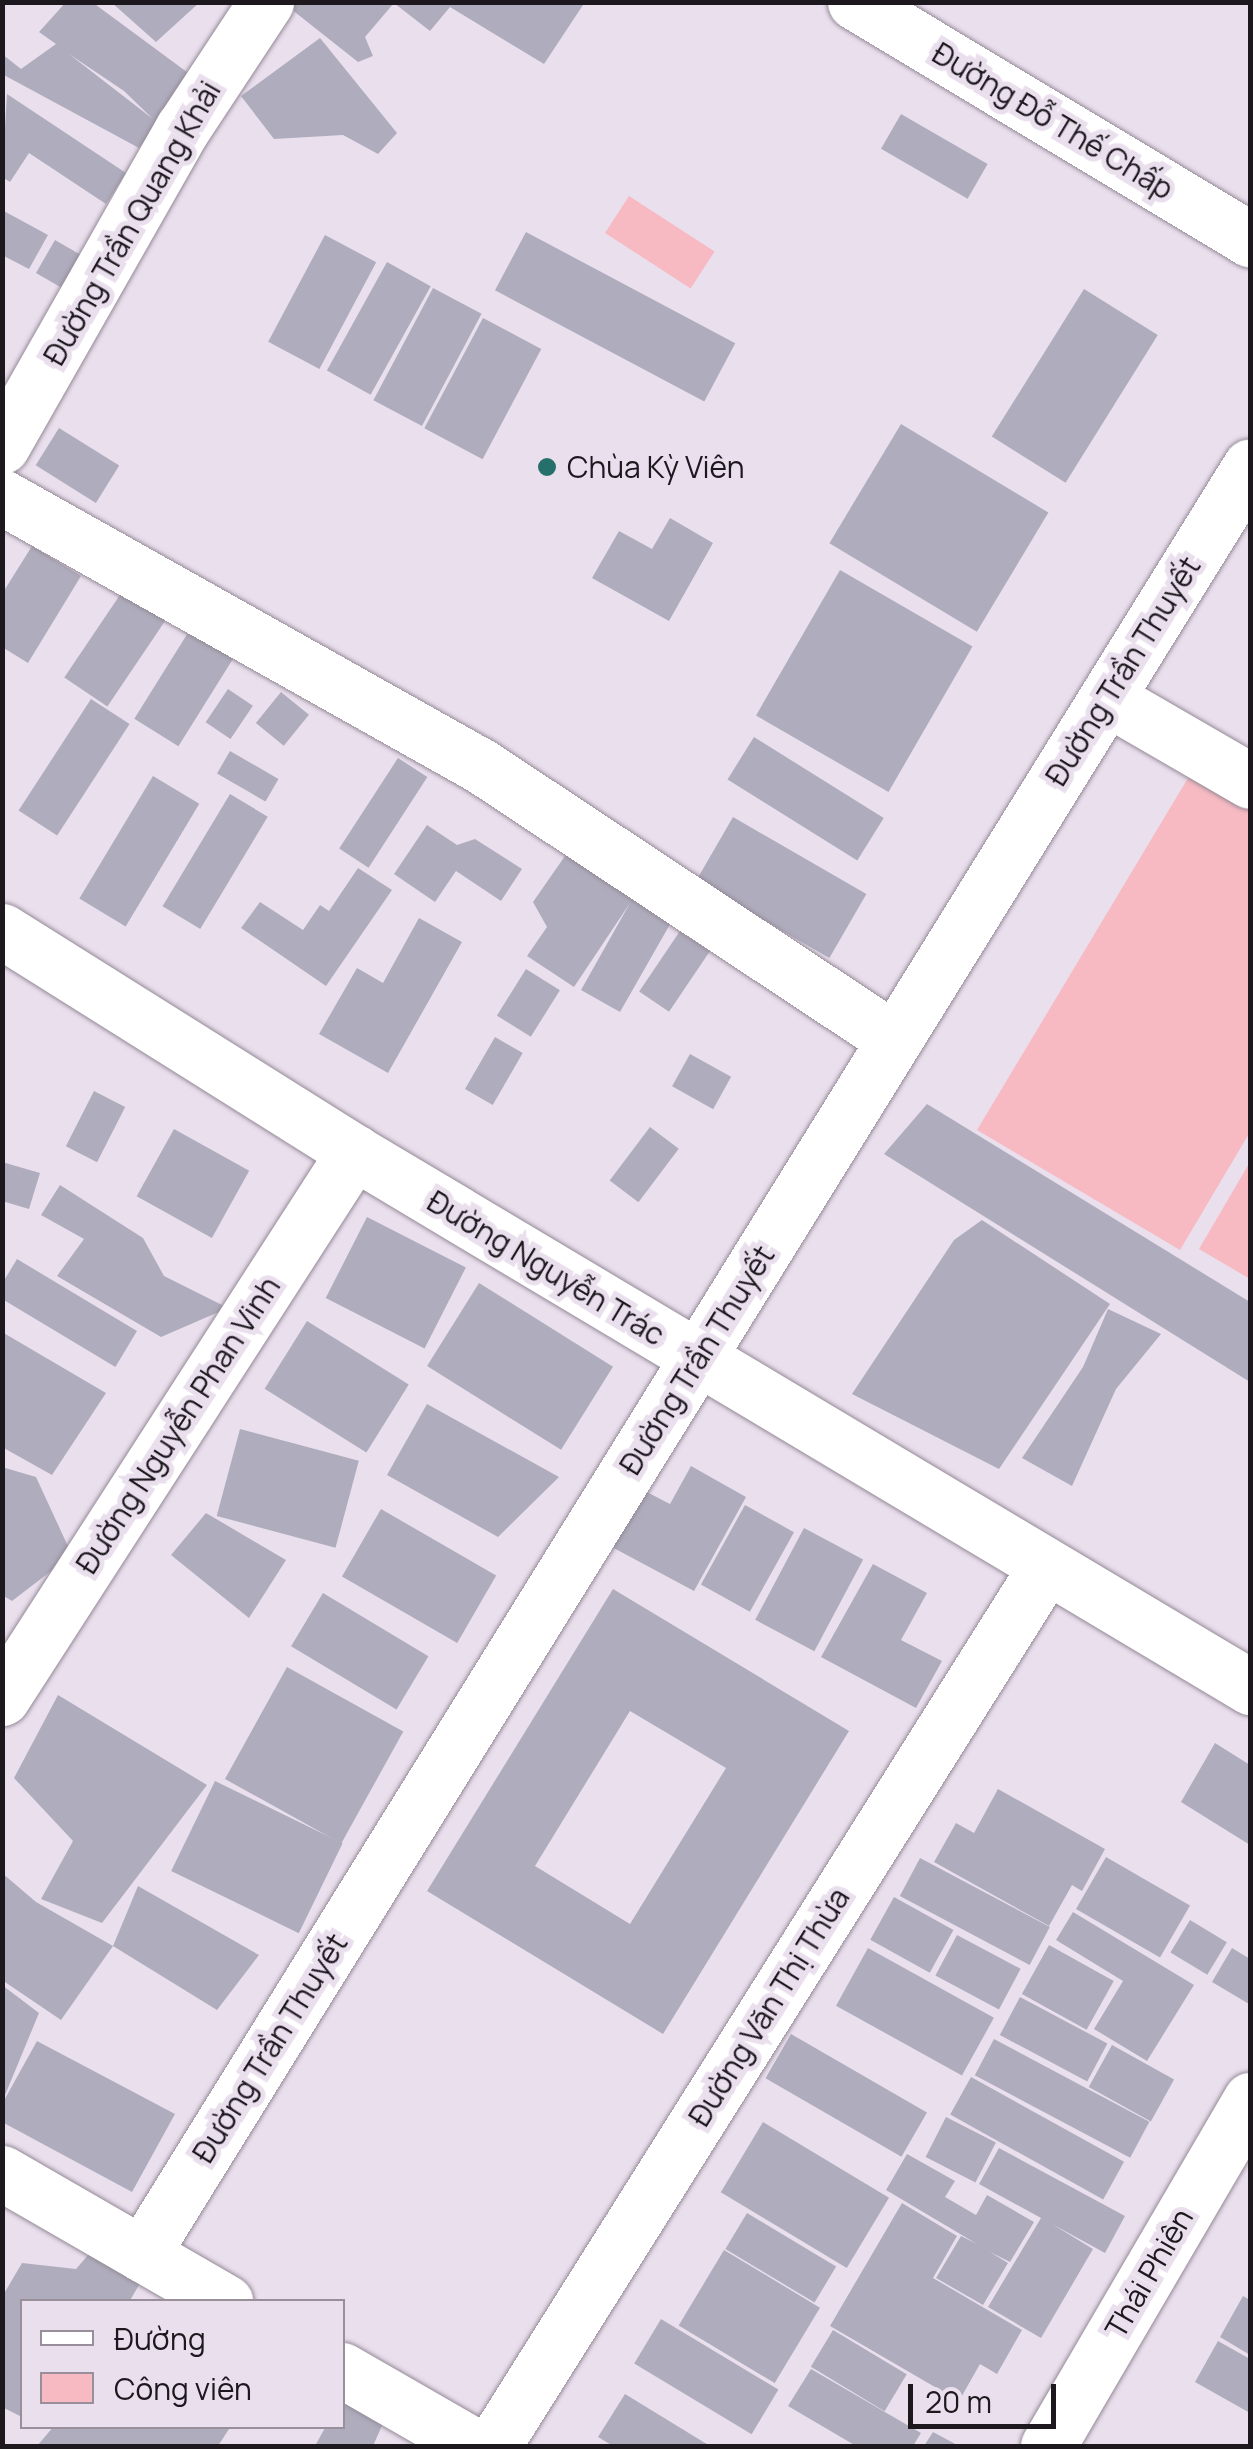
<!DOCTYPE html>
<meta charset="utf-8">
<style>
body{margin:0}
#map{position:relative;width:1253px;height:2449px;overflow:hidden;background:#eadfed;font-family:Manrope,sans-serif}
div>[style]{position:absolute}
[style*='--x']{left:calc(var(--x)*1px);top:calc(var(--y)*1px);width:calc(var(--w)*1px);rotate:calc(var(--a)*1deg)}
.green>*{inset:0;background:#f7bac2;transform-origin:0 0}
.building>*{inset:0;background:#afadbd;transform-origin:0 0}
.roads{filter:drop-shadow(0 0 2px #948997) drop-shadow(0 0 2px #948997)}
.minor>*{height:55px;margin:-27.5px;padding:0 27.5px;transform-origin:27.5px;border-radius:27.5px;background:#fff}
.dots>*{width:28px;height:28px;translate:-50% -50%;box-sizing:border-box;border:5px solid #eadfed;border-radius:50%}
span{translate:-50% -50%;white-space:nowrap;text-align:center;line-height:1.15;-webkit-text-stroke:10px #eadfed;paint-order:stroke}
.street-label{font-size:30px;color:#1c181e}
.poi-label{font-size:30px;color:#1c181e}
.left{translate:0 -50%;text-align:left}
.frame{position:absolute;inset:0;border:5px solid #1c181e;pointer-events:none}
.legend{position:absolute;left:20px;top:2299px;width:325px;height:130px;box-sizing:border-box;background:#eadfed;border:2px solid #988f9a;margin:0;padding:12px 18px;list-style:none;font-size:30px;color:#1c181e}
.legend li{display:flex;align-items:center;gap:20px;height:50px}
.legend b{width:50px;border:2px solid #988f9a}
.scale{position:absolute;left:908px;top:2384px;width:148px;height:45px;box-sizing:border-box;border:5px solid #1c181e;border-top:0;padding-left:12px;font-size:30px;line-height:35px;white-space:nowrap;color:#1c181e;-webkit-text-stroke:8px #eadfed;paint-order:stroke}
</style>
<div id="map">
<div class="green">
<i style="left:629px;top:196px;width:102px;height:44px;rotate:33deg"></i>
<i style="clip-path:polygon(1191px 773px,1250px 808px,1250px 1132px,1180px 1250px,977px 1130px)"></i>
<i style="clip-path:polygon(1250px 1162px,1250px 1279px,1199px 1249px)"></i>
</div>
<div class="building">
<i style="clip-path:polygon(evenodd,66px 2px,92px 2px,195px 78px,139px 148px,2px 74px,2px 54px,21px 69px,56px 44px,39px 32px,66px 2px,69px 54px,124px 91px,153px 119px,69px 54px)"></i>
<i style="clip-path:polygon(111px 2px,200px 2px,156px 42px)"></i>
<i style="clip-path:polygon(296px 2px,585px 2px,544px 64px,450px 7px,430px 31px,394px 3px,365px 37px,373px 56px,358px 62px,291px 9px)"></i>
<i style="clip-path:polygon(320px 38px,397px 133px,378px 154px,343px 135px,274px 139px,241px 96px)"></i>
<i style="clip-path:polygon(7px 94px,126px 173px,106px 204px,29px 153px,10px 182px,2px 177px)"></i>
<i style="left:901px;top:114px;width:100px;height:40px;rotate:30deg"></i>
<i style="clip-path:polygon(2px 210px,48px 235px,29px 269px,2px 255px)"></i>
<i style="left:526px;top:232px;width:237px;height:66px;rotate:28deg"></i>
<i style="left:325px;top:235px;width:58px;height:121px;rotate:28deg"></i>
<i style="left:55px;top:240px;width:34px;height:38px;rotate:30deg"></i>
<i style="left:387px;top:262px;width:50px;height:124px;rotate:29deg"></i>
<i style="left:433px;top:288px;width:55px;height:127px;rotate:28deg"></i>
<i style="left:1084px;top:289px;width:87px;height:174px;rotate:32deg"></i>
<i style="left:483px;top:318px;width:66px;height:125px;rotate:28deg"></i>
<i style="left:901px;top:424px;width:172px;height:139px;rotate:31deg"></i>
<i style="left:59px;top:428px;width:71px;height:44px;rotate:32deg"></i>
<i style="clip-path:polygon(670px 518px,713px 543px,669px 621px,592px 578px,619px 531px,652px 549px)"></i>
<i style="clip-path:polygon(32px 546px,81px 576px,28px 663px,2px 647px,2px 594px)"></i>
<i style="left:840px;top:570px;width:153px;height:168px;rotate:30deg"></i>
<i style="left:128px;top:583px;width:52px;height:114px;rotate:34deg"></i>
<i style="left:191px;top:628px;width:52px;height:107px;rotate:32deg"></i>
<i style="left:228px;top:689px;width:30px;height:40px;rotate:34deg"></i>
<i style="left:281px;top:692px;width:36px;height:40px;rotate:39deg"></i>
<i style="left:91px;top:699px;width:46px;height:133px;rotate:33deg"></i>
<i style="left:754px;top:737px;width:153px;height:50px;rotate:32deg"></i>
<i style="left:230px;top:751px;width:56px;height:26px;rotate:30deg"></i>
<i style="left:398px;top:758px;width:35px;height:108px;rotate:33deg"></i>
<i style="left:153px;top:776px;width:54px;height:143px;rotate:31deg"></i>
<i style="left:230px;top:794px;width:44px;height:131px;rotate:31deg"></i>
<i style="left:733px;top:817px;width:154px;height:74px;rotate:30deg"></i>
<i style="clip-path:polygon(427px 825px,457px 845px,475px 839px,522px 869px,501px 901px,456px 871px,435px 902px,394px 874px)"></i>
<i style="clip-path:polygon(574px 843px,673px 919px,620px 1012px,581px 990px,630px 903px,574px 987px,527px 956px,547px 927px,533px 902px)"></i>
<i style="clip-path:polygon(358px 868px,392px 890px,326px 986px,241px 928px,260px 902px,303px 930px,320px 905px,329px 911px)"></i>
<i style="clip-path:polygon(419px 918px,462px 942px,388px 1073px,319px 1034px,357px 968px,383px 983px)"></i>
<i style="left:680px;top:931px;width:36px;height:73px;rotate:34deg"></i>
<i style="left:526px;top:969px;width:40px;height:55px;rotate:32deg"></i>
<i style="left:495px;top:1037px;width:32px;height:60px;rotate:30deg"></i>
<i style="left:690px;top:1054px;width:47px;height:37px;rotate:29deg"></i>
<i style="left:94px;top:1091px;width:35px;height:62px;rotate:27deg"></i>
<i style="clip-path:polygon(927px 1104px,1250px 1302px,1250px 1382px,884px 1154px)"></i>
<i style="left:650px;top:1127px;width:36px;height:67px;rotate:37deg"></i>
<i style="left:174px;top:1129px;width:86px;height:77px;rotate:29deg"></i>
<i style="clip-path:polygon(2px 1162px,40px 1173px,29px 1209px,2px 1201px)"></i>
<i style="clip-path:polygon(60px 1185px,143px 1238px,164px 1276px,228px 1308px,161px 1337px,57px 1276px,84px 1239px,41px 1215px)"></i>
<i style="left:367px;top:1217px;width:111px;height:91px;rotate:27deg"></i>
<i style="clip-path:polygon(982px 1220px,1110px 1304px,999px 1469px,852px 1394px,954px 1240px)"></i>
<i style="left:17px;top:1259px;width:140px;height:42px;rotate:31deg"></i>
<i style="left:479px;top:1283px;width:158px;height:98px;rotate:32deg"></i>
<i style="clip-path:polygon(1108px 1309px,1161px 1334px,1116px 1389px,1072px 1486px,1022px 1458px,1083px 1367px)"></i>
<i style="left:307px;top:1321px;width:120px;height:80px;rotate:32deg"></i>
<i style="clip-path:polygon(2px 1332px,106px 1393px,52px 1475px,2px 1447px)"></i>
<i style="clip-path:polygon(427px 1404px,559px 1477px,498px 1537px,387px 1475px)"></i>
<i style="left:240px;top:1429px;width:123px;height:90px;rotate:15deg"></i>
<i style="clip-path:polygon(691px 1466px,746px 1497px,694px 1591px,610px 1546px,641px 1489px,670px 1504px)"></i>
<i style="clip-path:polygon(2px 1467px,36px 1477px,72px 1555px,12px 1601px,2px 1595px)"></i>
<i style="left:745px;top:1505px;width:56px;height:91px;rotate:29deg"></i>
<i style="left:381px;top:1509px;width:133px;height:78px;rotate:30deg"></i>
<i style="clip-path:polygon(206px 1513px,286px 1560px,249px 1618px,171px 1555px)"></i>
<i style="left:804px;top:1528px;width:67px;height:104px;rotate:28deg"></i>
<i style="clip-path:polygon(873px 1564px,927px 1593px,901px 1640px,942px 1661px,916px 1708px,821px 1657px)"></i>
<i style="clip-path:polygon(evenodd,613px 1589px,849px 1731px,663px 2034px,427px 1891px,613px 1589px,630px 1711px,726px 1768px,630px 1924px,535px 1866px,630px 1711px)"></i>
<i style="left:323px;top:1593px;width:123px;height:62px;rotate:31deg"></i>
<i style="left:287px;top:1667px;width:133px;height:128px;rotate:29deg"></i>
<i style="clip-path:polygon(58px 1695px,207px 1785px,102px 1923px,41px 1899px,73px 1841px,14px 1778px)"></i>
<i style="clip-path:polygon(1215px 1743px,1250px 1765px,1250px 1845px,1181px 1802px)"></i>
<i style="left:215px;top:1781px;width:142px;height:100px;rotate:26deg"></i>
<i style="clip-path:polygon(998px 1789px,1105px 1849px,1082px 1891px,1072px 1885px,1049px 1926px,934px 1862px,956px 1823px,974px 1833px)"></i>
<i style="left:1106px;top:1857px;width:97px;height:60px;rotate:30deg"></i>
<i style="left:920px;top:1858px;width:147px;height:43px;rotate:28deg"></i>
<i style="clip-path:polygon(2px 1873px,36px 1902px,113px 1946px,138px 1886px,259px 1955px,217px 2010px,113px 1946px,61px 2020px,2px 1980px)"></i>
<i style="left:894px;top:1897px;width:68px;height:49px;rotate:29deg"></i>
<i style="clip-path:polygon(1073px 1912px,1194px 1985px,1147px 2061px,1094px 2029px,1123px 1981px,1056px 1940px)"></i>
<i style="left:1190px;top:1920px;width:43px;height:38px;rotate:31deg"></i>
<i style="left:957px;top:1935px;width:72px;height:46px;rotate:28deg"></i>
<i style="left:1049px;top:1945px;width:74px;height:56px;rotate:29deg"></i>
<i style="left:868px;top:1948px;width:144px;height:66px;rotate:29deg"></i>
<i style="clip-path:polygon(1232px 1948px,1250px 1959px,1249px 2004px,1212px 1982px)"></i>
<i style="clip-path:polygon(2px 1985px,39px 2013px,3px 2100px,2px 2100px)"></i>
<i style="left:1020px;top:1997px;width:99px;height:43px;rotate:28deg"></i>
<i style="left:791px;top:2034px;width:157px;height:51px;rotate:30deg"></i>
<i style="left:994px;top:2039px;width:176px;height:41px;rotate:28deg"></i>
<i style="clip-path:polygon(37px 2041px,175px 2114px,132px 2192px,2px 2122px,2px 2104px)"></i>
<i style="left:1112px;top:2045px;width:71px;height:48px;rotate:29deg"></i>
<i style="left:971px;top:2077px;width:175px;height:43px;rotate:29deg"></i>
<i style="left:946px;top:2117px;width:56px;height:45px;rotate:27deg"></i>
<i style="left:763px;top:2122px;width:147px;height:82px;rotate:31deg"></i>
<i style="clip-path:polygon(999px 2148px,1125px 2216px,1105px 2253px,1052px 2224px,1093px 2249px,1041px 2338px,988px 2307px,1041px 2218px,979px 2184px)"></i>
<i style="clip-path:polygon(907px 2154px,955px 2181px,945px 2197px,976px 2215px,987px 2195px,1034px 2222px,1010px 2262px,990px 2252px,1008px 2263px,983px 2305px,936px 2278px,961px 2236px,977px 2244px,886px 2190px)"></i>
<i style="clip-path:polygon(902px 2203px,957px 2236px,933px 2278px,1022px 2330px,997px 2374px,980px 2364px,959px 2401px,830px 2326px)"></i>
<i style="left:747px;top:2213px;width:104px;height:42px;rotate:31deg"></i>
<i style="clip-path:polygon(95px 2247px,142px 2280px,129px 2302px,22px 2302px,22px 2417px,2px 2407px,2px 2297px,22px 2263px,76px 2269px)"></i>
<i style="left:724px;top:2250px;width:112px;height:88px;rotate:31deg"></i>
<i style="clip-path:polygon(1243px 2296px,1250px 2300px,1250px 2355px,1220px 2337px)"></i>
<i style="left:661px;top:2319px;width:137px;height:52px;rotate:31deg"></i>
<i style="left:833px;top:2330px;width:86px;height:43px;rotate:31deg"></i>
<i style="clip-path:polygon(1218px 2341px,1250px 2359px,1250px 2413px,1195px 2382px)"></i>
<i style="clip-path:polygon(811px 2369px,921px 2433px,913px 2446px,856px 2446px,788px 2406px)"></i>
<i style="clip-path:polygon(625px 2394px,710px 2446px,613px 2446px,598px 2437px)"></i>
<i style="clip-path:polygon(342px 2399px,384px 2421px,373px 2446px,315px 2446px,326px 2426px,342px 2426px)"></i>
<i style="clip-path:polygon(54px 2426px,231px 2426px,218px 2446px,37px 2446px)"></i>
<i style="clip-path:polygon(933px 2432px,959px 2446px,924px 2446px)"></i>
</div>
<div class="roads">
<div class="minor">
<i style="--x:855;--y:2;--w:461;--a:31"></i>
<i style="--x:2;--y:446;--w:366;--a:-60.4"></i>
<i style="--x:183;--y:128;--w:151;--a:-56.6"></i>
<i style="--x:2;--y:497;--w:549;--a:29.32"></i>
<i style="--x:481;--y:766;--w:496;--a:33.5"></i>
<i style="--x:1107;--y:698;--w:165;--a:30.1"></i>
<i style="--x:2;--y:931;--w:416;--a:32.1"></i>
<i style="--x:354;--y:1152;--w:1044;--a:30.84"></i>
<i style="--x:2;--y:1698;--w:650;--a:-57.19"></i>
<i style="--x:2;--y:2173;--w:258;--a:30"></i>
<i style="--x:142;--y:2254;--w:2103;--a:-58.21"></i>
<i style="--x:342;--y:2370;--w:152;--a:29.9"></i>
<i style="--x:493;--y:2446;--w:1037;--a:-57.84"></i>
<i style="--x:1048;--y:2446;--w:401;--a:-59.7"></i>
</div>
</div>
<div class="dots">
<i style="left:547px;top:467px;background:#26706b"></i>
</div>
<div class="street-label">
<span style="left:1053px;top:121px;rotate:31deg">Đường Đỗ Thế Chấp</span>
<span style="left:132px;top:223px;rotate:-60deg">Đường Trần Quang Khải</span>
<span style="left:1123px;top:671px;rotate:-58deg">Đường Trần Thuyết</span>
<span style="left:546px;top:1268px;rotate:31deg">Đường Nguyễn Trác</span>
<span style="left:697px;top:1360px;rotate:-58deg">Đường Trần Thuyết</span>
<span style="left:178px;top:1425px;rotate:-57deg">Đường Nguyễn Phan Vinh</span>
<span style="left:769px;top:2007px;rotate:-58deg">Đường Văn Thị Thừa</span>
<span style="left:270px;top:2048px;rotate:-58deg">Đường Trần Thuyết</span>
<span style="left:1149px;top:2273px;rotate:-60deg">Thái Phiên</span>
</div>
<div class="poi-label">
<span class="left" style="left:567px;top:467px">Chùa Kỳ Viên</span>
</div>
<div class="frame"></div>
<ul class="legend">
<li><b style="height:12px;background:#fff"></b>Đường</li>
<li><b style="height:28px;background:#f7bac2"></b>Công viên</li>
</ul>
<div class="scale">20 m</div>
</div>
